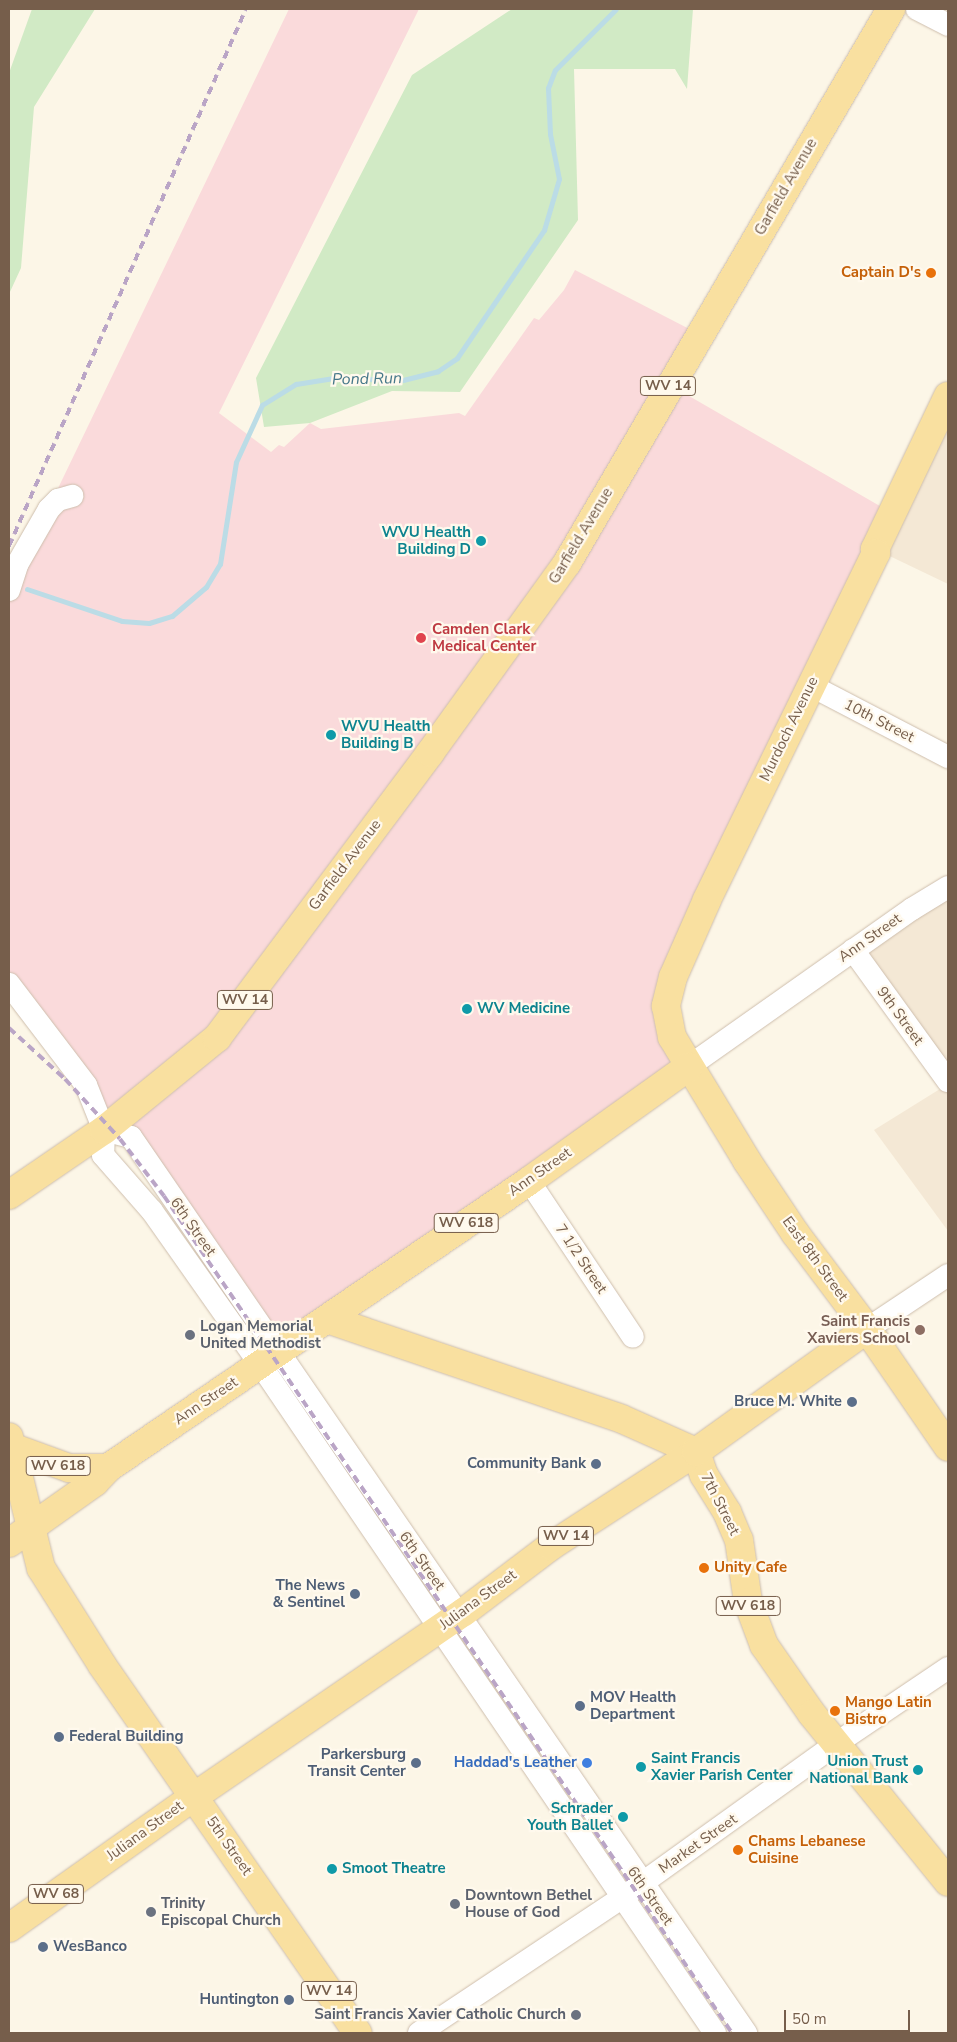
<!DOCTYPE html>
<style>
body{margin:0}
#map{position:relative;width:957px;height:2042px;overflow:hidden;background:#fcf6e7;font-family:"Nunito Sans",sans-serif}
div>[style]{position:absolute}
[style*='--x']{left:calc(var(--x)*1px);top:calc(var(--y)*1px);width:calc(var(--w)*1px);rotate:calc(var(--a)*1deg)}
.residential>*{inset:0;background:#f4e8d5}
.medical>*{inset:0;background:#fadadb}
.green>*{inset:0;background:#d1eac5}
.stream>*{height:5px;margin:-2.5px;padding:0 2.5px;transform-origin:2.5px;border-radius:2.5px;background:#bbdce6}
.roads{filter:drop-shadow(0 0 1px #cebead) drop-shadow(0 0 1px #cebead)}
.minor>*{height:22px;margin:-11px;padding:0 11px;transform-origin:11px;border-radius:11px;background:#fff}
.major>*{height:28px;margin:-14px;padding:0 14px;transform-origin:14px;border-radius:14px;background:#f9e0a0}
.rail>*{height:4px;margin-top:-2px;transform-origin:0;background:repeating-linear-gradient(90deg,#baa5c6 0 8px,transparent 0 13px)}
.dots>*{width:14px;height:14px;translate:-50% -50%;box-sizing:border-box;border:2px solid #fff9ed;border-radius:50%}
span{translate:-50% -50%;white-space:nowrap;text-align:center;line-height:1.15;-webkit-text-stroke:4.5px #fff9ed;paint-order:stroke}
.shield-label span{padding:1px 4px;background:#fff9ed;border:1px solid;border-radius:4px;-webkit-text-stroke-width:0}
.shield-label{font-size:14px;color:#765e4b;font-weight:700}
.street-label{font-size:15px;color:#765e4b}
.food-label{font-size:15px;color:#c56008;font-weight:700}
.right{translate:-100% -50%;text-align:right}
.left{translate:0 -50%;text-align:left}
.culture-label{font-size:15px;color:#0d838f;font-weight:700}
.health-label{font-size:15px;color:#be3a42;font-weight:700}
.education-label{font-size:15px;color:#785e54;font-weight:700}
.worship-label{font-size:15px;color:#5b616d;font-weight:700}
.service-label{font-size:15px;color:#4e5e75;font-weight:700}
.shop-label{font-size:15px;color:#366cbe;font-weight:700}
.water-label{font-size:16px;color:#457789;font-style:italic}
.frame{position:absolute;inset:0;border:10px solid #765e4b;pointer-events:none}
.scale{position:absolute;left:784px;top:2010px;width:126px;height:22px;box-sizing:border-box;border:2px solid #765e4b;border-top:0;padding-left:6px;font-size:15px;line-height:18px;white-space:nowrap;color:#765e4b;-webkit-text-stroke:4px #fff9ed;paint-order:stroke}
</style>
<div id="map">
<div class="residential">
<i style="clip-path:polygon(948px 396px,948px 584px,875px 549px)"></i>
<i style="clip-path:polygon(948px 887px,948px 1080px,853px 950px)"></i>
<i style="clip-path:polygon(948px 1084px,948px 1231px,874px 1130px)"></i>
</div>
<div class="medical">
<i style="clip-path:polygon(289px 9px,419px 9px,219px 413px,271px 452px,279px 445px,284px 447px,310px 423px,321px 429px,459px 413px,465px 416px,534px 318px,539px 320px,564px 290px,575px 270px,699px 334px,670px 385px,892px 513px,673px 977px,688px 1067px,279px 1351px,131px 1137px,104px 1130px,9px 984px,9px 590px)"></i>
</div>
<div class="green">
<i style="clip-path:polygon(32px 9px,95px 9px,34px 107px,21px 268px,9px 294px,9px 73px)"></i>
<i style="clip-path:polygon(512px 9px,693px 9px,687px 89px,675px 69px,574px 69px,578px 220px,460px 392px,392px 391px,310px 423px,264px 427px,256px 378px,412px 75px)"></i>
</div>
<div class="stream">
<i style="--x:27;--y:589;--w:100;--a:18.6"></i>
<i style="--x:122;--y:621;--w:27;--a:4"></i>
<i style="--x:149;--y:623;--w:24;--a:-17"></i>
<i style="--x:172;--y:616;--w:45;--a:-40.5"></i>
<i style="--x:206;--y:587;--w:27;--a:-59"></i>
<i style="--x:220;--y:564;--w:103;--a:-81.1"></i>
<i style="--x:236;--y:462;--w:63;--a:-65.5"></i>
<i style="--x:262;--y:405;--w:40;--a:-32"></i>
<i style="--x:296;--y:384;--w:38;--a:-9"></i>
<i style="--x:334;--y:378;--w:69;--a:1.7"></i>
<i style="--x:403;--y:380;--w:36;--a:-14"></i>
<i style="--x:438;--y:371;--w:23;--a:-34"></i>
<i style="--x:457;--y:358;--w:155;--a:-55.8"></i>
<i style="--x:544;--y:230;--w:53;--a:-73.6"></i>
<i style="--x:559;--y:179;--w:46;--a:-101.3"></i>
<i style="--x:550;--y:134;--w:46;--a:-92.5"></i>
<i style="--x:548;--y:88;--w:19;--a:-69"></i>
<i style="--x:555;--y:70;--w:86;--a:-45"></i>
</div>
<div class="roads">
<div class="minor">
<i style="--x:917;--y:9;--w:35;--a:27"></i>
<i style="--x:9;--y:590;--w:28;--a:-72"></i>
<i style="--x:18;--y:563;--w:62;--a:-60.1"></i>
<i style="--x:49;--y:509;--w:13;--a:-45"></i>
<i style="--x:58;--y:500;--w:15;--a:-16"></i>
<i style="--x:810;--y:685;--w:156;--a:27.6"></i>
<i style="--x:853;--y:950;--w:162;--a:54.1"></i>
<i style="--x:9;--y:984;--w:127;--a:52.7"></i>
<i style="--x:86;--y:1085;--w:48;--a:68.2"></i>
<i style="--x:104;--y:1130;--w:25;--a:92"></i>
<i style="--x:103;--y:1155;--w:74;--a:48.8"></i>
<i style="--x:152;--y:1211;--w:187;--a:54.8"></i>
<i style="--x:260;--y:1364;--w:809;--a:55.78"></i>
<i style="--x:688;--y:1067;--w:274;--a:-35.2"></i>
<i style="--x:912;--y:909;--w:42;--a:-31.4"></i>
<i style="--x:104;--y:1130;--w:28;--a:15"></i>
<i style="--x:131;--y:1137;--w:1087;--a:55.53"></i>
<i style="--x:529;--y:1181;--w:187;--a:56.3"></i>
<i style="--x:867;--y:1329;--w:97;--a:-33.7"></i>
<i style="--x:419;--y:2033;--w:245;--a:-33.7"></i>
<i style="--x:623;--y:1897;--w:264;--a:-35.7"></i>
<i style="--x:837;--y:1743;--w:134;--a:-34"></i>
</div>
<div class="major">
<i style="--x:948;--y:396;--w:170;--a:115.5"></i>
<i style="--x:875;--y:549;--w:4;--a:76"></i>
<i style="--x:876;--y:553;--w:386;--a:116"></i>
<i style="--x:707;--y:900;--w:84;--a:113.8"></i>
<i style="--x:673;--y:977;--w:30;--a:104"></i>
<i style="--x:666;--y:1006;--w:32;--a:79"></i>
<i style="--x:672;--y:1037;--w:145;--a:58.8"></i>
<i style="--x:747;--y:1161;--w:87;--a:56.3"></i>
<i style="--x:795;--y:1233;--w:120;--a:53.1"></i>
<i style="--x:867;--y:1329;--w:143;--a:55.5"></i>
<i style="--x:9;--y:1195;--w:115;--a:-34.4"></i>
<i style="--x:104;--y:1130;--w:146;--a:-39.2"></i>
<i style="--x:217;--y:1038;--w:356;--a:-53.2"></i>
<i style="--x:430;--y:753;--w:234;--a:-54.2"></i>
<i style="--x:567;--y:563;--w:642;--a:-59.68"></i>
<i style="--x:327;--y:1319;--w:311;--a:18.7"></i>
<i style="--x:622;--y:1419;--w:81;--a:24"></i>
<i style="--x:696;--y:1452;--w:24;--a:71"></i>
<i style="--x:704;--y:1475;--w:44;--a:58.1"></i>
<i style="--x:727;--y:1512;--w:30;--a:67"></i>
<i style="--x:739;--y:1540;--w:63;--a:81.7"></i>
<i style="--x:748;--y:1602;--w:46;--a:69.6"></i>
<i style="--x:764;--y:1645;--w:84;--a:55.2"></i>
<i style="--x:812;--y:1714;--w:216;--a:51"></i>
<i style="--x:9;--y:1437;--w:135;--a:76.3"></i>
<i style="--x:41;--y:1568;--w:115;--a:57.8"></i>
<i style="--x:102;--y:1665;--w:448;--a:55.2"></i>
<i style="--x:11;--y:1447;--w:62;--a:19.9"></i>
<i style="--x:69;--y:1468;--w:39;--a:0"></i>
<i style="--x:9;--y:1543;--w:105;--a:-35.3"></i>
<i style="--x:95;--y:1482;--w:19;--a:-47"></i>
<i style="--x:108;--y:1468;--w:510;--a:-34.28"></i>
<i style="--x:529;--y:1181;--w:196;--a:-35.6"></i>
<i style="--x:9;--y:1928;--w:228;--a:-35.4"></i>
<i style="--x:195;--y:1796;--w:326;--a:-34.4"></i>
<i style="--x:464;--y:1612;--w:109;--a:-37.2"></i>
<i style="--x:551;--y:1546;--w:173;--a:-33"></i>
<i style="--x:696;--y:1452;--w:211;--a:-35.7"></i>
</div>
</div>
<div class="rail">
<i style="--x:9;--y:546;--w:587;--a:-66.19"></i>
<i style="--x:9;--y:1028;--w:76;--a:42.3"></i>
<i style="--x:65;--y:1079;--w:81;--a:47.5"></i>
<i style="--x:120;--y:1139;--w:72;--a:52.3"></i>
<i style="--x:164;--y:1196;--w:1012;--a:55.84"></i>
</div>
<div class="dots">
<i style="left:931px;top:273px;background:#e8710a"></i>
<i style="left:481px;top:541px;background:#0f9aa8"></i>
<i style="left:421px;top:638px;background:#e0444e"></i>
<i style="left:331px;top:735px;background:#0f9aa8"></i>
<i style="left:467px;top:1009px;background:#0f9aa8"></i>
<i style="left:920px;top:1330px;background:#8d6e63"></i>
<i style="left:190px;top:1335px;background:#6b7280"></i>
<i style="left:852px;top:1402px;background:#5c6f8a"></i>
<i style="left:596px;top:1464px;background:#5c6f8a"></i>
<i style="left:704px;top:1568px;background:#e8710a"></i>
<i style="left:355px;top:1594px;background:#5c6f8a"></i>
<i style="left:580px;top:1706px;background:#5c6f8a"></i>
<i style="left:835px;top:1711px;background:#e8710a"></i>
<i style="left:59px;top:1737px;background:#5c6f8a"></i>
<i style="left:416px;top:1763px;background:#5c6f8a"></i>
<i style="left:587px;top:1763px;background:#3f7fe0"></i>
<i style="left:641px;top:1767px;background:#0f9aa8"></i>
<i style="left:918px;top:1770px;background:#0f9aa8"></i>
<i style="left:623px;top:1817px;background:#0f9aa8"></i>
<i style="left:738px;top:1850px;background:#e8710a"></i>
<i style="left:332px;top:1869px;background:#0f9aa8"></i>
<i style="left:455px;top:1904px;background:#6b7280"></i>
<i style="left:151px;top:1912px;background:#6b7280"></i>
<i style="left:43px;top:1947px;background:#5c6f8a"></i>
<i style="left:289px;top:2000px;background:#5c6f8a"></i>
<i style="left:576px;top:2015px;background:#6b7280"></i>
</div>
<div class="shield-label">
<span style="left:668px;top:386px">WV 14</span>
<span style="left:245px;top:1000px">WV 14</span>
<span style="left:466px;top:1223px">WV 618</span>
<span style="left:58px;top:1466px">WV 618</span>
<span style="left:566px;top:1536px">WV 14</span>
<span style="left:748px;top:1606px">WV 618</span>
<span style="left:56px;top:1894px">WV 68</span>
<span style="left:329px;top:1991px">WV 14</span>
</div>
<div class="street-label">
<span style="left:786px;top:187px;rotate:-60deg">Garfield Avenue</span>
<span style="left:581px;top:536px;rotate:-59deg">Garfield Avenue</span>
<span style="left:879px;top:721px;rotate:27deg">10th Street</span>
<span style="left:789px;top:729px;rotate:-64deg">Murdoch Avenue</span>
<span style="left:345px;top:865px;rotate:-53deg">Garfield Avenue</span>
<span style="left:870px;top:938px;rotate:-35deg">Ann Street</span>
<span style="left:900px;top:1016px;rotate:54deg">9th Street</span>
<span style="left:540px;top:1172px;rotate:-35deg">Ann Street</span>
<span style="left:193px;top:1227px;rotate:55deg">6th Street</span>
<span style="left:581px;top:1259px;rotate:56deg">7 1/2 Street</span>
<span style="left:815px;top:1259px;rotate:54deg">East 8th Street</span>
<span style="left:206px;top:1401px;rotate:-34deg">Ann Street</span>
<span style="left:720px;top:1504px;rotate:63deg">7th Street</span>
<span style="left:422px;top:1561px;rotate:55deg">6th Street</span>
<span style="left:478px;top:1600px;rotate:-36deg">Juliana Street</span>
<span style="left:145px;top:1831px;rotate:-36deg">Juliana Street</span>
<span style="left:698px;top:1844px;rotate:-35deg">Market Street</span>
<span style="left:229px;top:1846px;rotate:55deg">5th Street</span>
<span style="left:650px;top:1896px;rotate:55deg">6th Street</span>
</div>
<div class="food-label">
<span class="right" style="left:921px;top:273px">Captain D's</span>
<span class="left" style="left:714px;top:1568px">Unity Cafe</span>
<span class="left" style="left:845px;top:1711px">Mango Latin<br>Bistro</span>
<span class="left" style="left:748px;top:1850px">Chams Lebanese<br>Cuisine</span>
</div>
<div class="culture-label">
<span class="right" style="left:471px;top:541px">WVU Health<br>Building D</span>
<span class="left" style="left:341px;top:735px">WVU Health<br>Building B</span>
<span class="left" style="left:477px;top:1009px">WV Medicine</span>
<span class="left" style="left:651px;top:1767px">Saint Francis<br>Xavier Parish Center</span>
<span class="right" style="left:908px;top:1770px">Union Trust<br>National Bank</span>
<span class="right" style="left:613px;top:1817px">Schrader<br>Youth Ballet</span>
<span class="left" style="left:342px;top:1869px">Smoot Theatre</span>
</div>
<div class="health-label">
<span class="left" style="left:432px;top:638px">Camden Clark<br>Medical Center</span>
</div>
<div class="education-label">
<span class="right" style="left:910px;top:1330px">Saint Francis<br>Xaviers School</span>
</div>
<div class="worship-label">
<span class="left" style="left:200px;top:1335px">Logan Memorial<br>United Methodist</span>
<span class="left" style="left:465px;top:1904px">Downtown Bethel<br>House of God</span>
<span class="left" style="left:161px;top:1912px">Trinity<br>Episcopal Church</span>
<span class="right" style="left:566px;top:2015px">Saint Francis Xavier Catholic Church</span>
</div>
<div class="service-label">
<span class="right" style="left:842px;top:1402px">Bruce M. White</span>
<span class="right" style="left:586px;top:1464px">Community Bank</span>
<span class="right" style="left:345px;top:1594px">The News<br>&amp; Sentinel</span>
<span class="left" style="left:590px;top:1706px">MOV Health<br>Department</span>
<span class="left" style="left:69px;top:1737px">Federal Building</span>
<span class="right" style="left:406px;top:1763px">Parkersburg<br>Transit Center</span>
<span class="left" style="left:53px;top:1947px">WesBanco</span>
<span class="right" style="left:279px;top:2000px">Huntington</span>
</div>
<div class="shop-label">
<span class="right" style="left:577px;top:1763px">Haddad's Leather</span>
</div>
<div class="water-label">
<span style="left:367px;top:379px;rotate:-1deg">Pond Run</span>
</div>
<div class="frame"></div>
<div class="scale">50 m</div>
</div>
